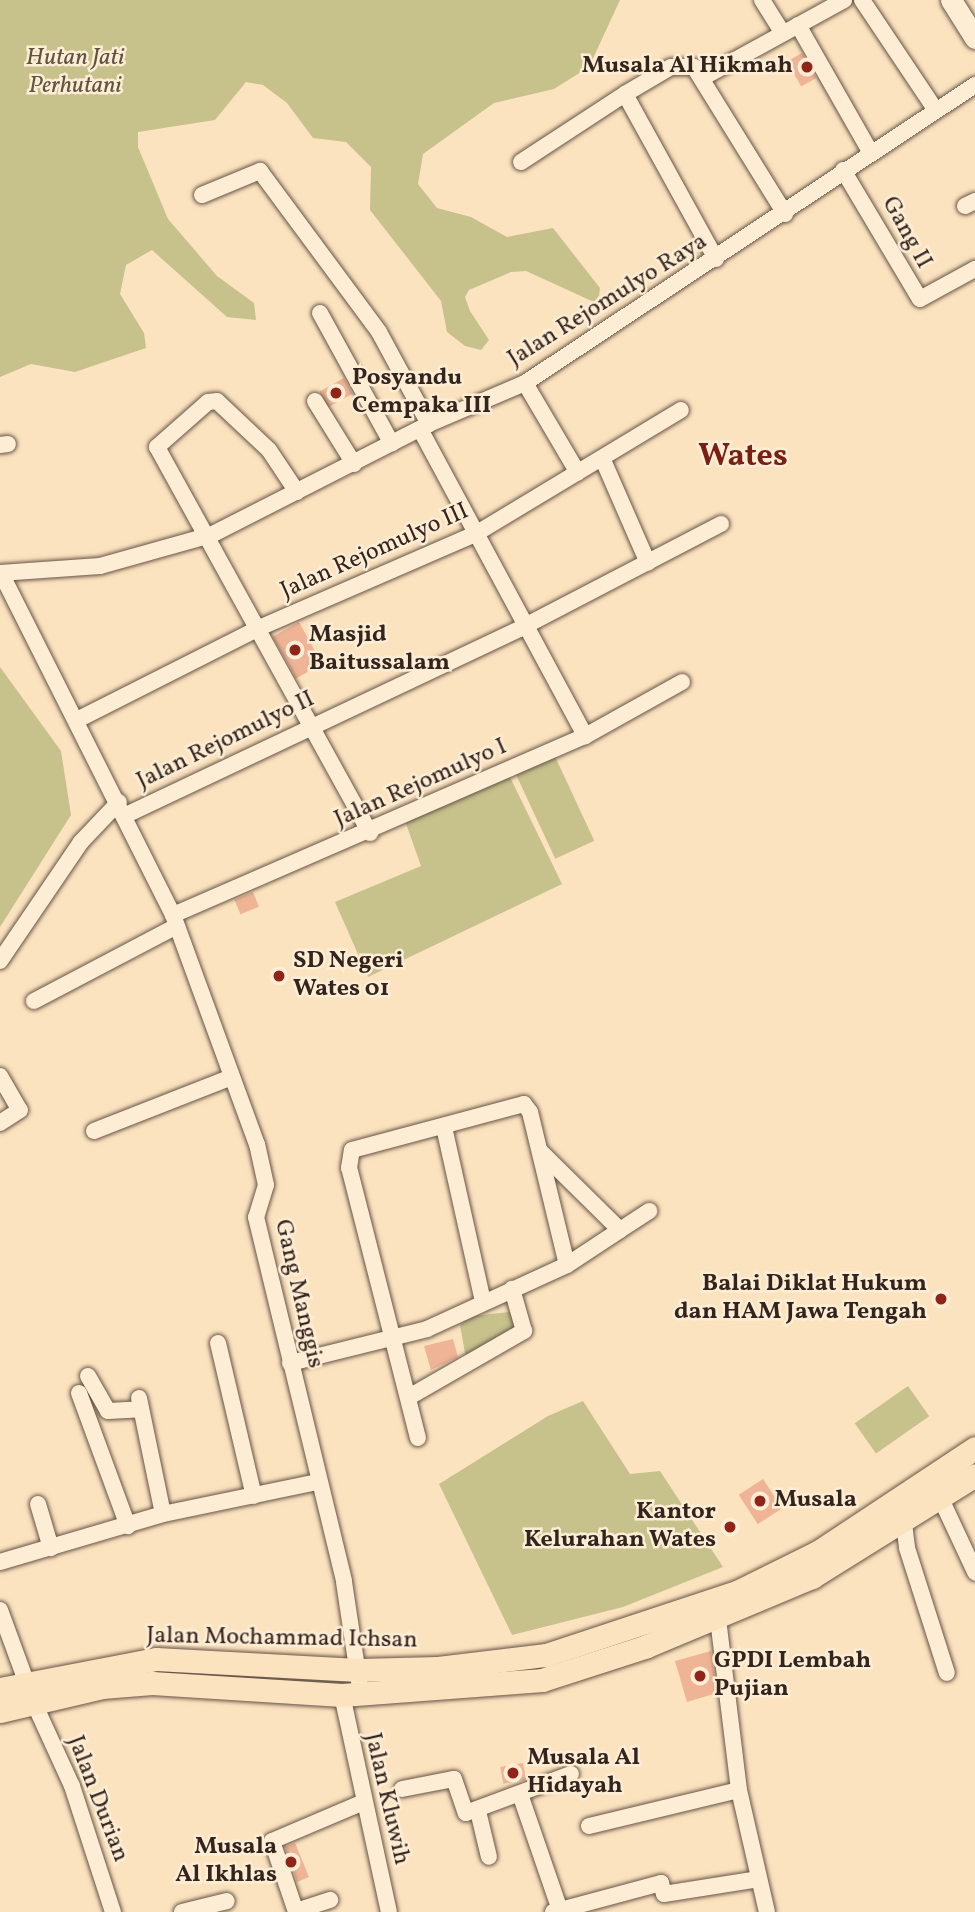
<!DOCTYPE html>
<style>
body{margin:0}
#map{position:relative;width:975px;height:1912px;overflow:hidden;background:#fce3bf;font-family:Vollkorn,serif}
div>[style]{position:absolute}
[style*='--x']{left:calc(var(--x)*1px);top:calc(var(--y)*1px);width:calc(var(--w)*1px);rotate:calc(var(--a)*1deg)}
.green>*{inset:0;background:#c7c18c;transform-origin:0 0}
.building>*{inset:0;background:#efb495;transform-origin:0 0}
.roads{filter:drop-shadow(0 0 2px #665446) drop-shadow(0 0 2px #665446)}
.street>*{height:16px;margin:-8px;padding:0 8px;transform-origin:8px;border-radius:8px;background:#fdedd5}
.secondary>*{height:21px;margin:-10.5px;padding:0 10.5px;transform-origin:10.5px;border-radius:10.5px;background:#fdedd5}
.primary>*{height:23px;margin:-11.5px;padding:0 11.5px;transform-origin:11.5px;border-radius:11.5px;background:#fce3bf}
.dots>*{width:19px;height:19px;translate:-50% -50%;box-sizing:border-box;border:4px solid #fdedd5;border-radius:50%}
span{translate:-50% -50%;white-space:nowrap;text-align:center;line-height:1.15;-webkit-text-stroke:5px #fdedd5;paint-order:stroke}
.park-label{font-size:24px;color:#60533f;font-style:italic}
.poi-label{font-size:24px;color:#34241e;font-weight:700}
.right{translate:-100% -50%;text-align:right}
.left{translate:0 -50%;text-align:left}
.street-label{font-size:24px;color:#34241e}
.district-label{font-size:32px;color:#7a1f14;font-weight:700}
</style>
<div id="map">
<div class="green">
<i style="clip-path:polygon(0 0,620px 0,589px 67px,554px 89px,494px 103px,423px 154px,418px 184px,437px 208px,471px 217px,507px 237px,553px 228px,600px 288px,599px 296px,594px 302px,526px 271px,511px 272px,469px 290px,465px 297px,470px 311px,489px 340px,481px 350px,465px 346px,447px 332px,441px 301px,370px 210px,371px 167px,346px 142px,313px 138px,287px 103px,263px 85px,246px 82px,215px 120px,138px 132px,138px 147px,168px 219px,217px 276px,254px 303px,256px 320px,227px 317px,152px 250px,126px 265px,120px 294px,144px 333px,146px 348px,75px 372px,31px 364px,0 377px)"></i>
<i style="clip-path:polygon(0 667px,61px 751px,71px 815px,0 927px)"></i>
<i style="left:552px;top:750px;width:100px;height:43px;rotate:65deg"></i>
<i style="clip-path:polygon(506px 769px,562px 884px,368px 977px,335px 902px,421px 866px,404px 818px)"></i>
<i style="clip-path:polygon(510px 1312px,516px 1331px,466px 1359px,460px 1325px,472px 1316px)"></i>
<i style="left:908px;top:1386px;width:37px;height:65px;rotate:55deg"></i>
<i style="clip-path:polygon(583px 1401px,630px 1474px,660px 1471px,723px 1567px,623px 1607px,512px 1635px,439px 1484px,548px 1416px)"></i>
</div>
<div class="building">
<i style="left:802px;top:53px;width:29px;height:17px;rotate:61deg"></i>
<i style="left:344px;top:378px;width:18px;height:28px;rotate:61deg"></i>
<i style="left:299px;top:622px;width:48px;height:30px;rotate:61deg"></i>
<i style="left:253px;top:892px;width:16px;height:20px;rotate:68deg"></i>
<i style="clip-path:polygon(453px 1339px,458px 1357px,431px 1370px,424px 1346px)"></i>
<i style="left:763px;top:1479px;width:35px;height:29px;rotate:57deg"></i>
<i style="clip-path:polygon(711px 1651px,717px 1693px,687px 1702px,675px 1661px)"></i>
<i style="left:523px;top:1763px;width:17px;height:23px;rotate:80deg"></i>
<i style="clip-path:polygon(295px 1843px,309px 1877px,297px 1882px,285px 1847px)"></i>
</div>
<div class="roads">
<div class="street">
<i style="--x:762;--y:0;--w:39;--a:58"></i>
<i style="--x:862;--y:0;--w:131;--a:56.2"></i>
<i style="--x:798;--y:25;--w:145;--a:60.3"></i>
<i style="--x:704;--y:77;--w:160;--a:-28.8"></i>
<i style="--x:521;--y:162;--w:124;--a:-33.2"></i>
<i style="--x:843;--y:170;--w:150;--a:59.2"></i>
<i style="--x:920;--y:299;--w:63;--a:-28.6"></i>
<i style="--x:202;--y:195;--w:63;--a:-22.5"></i>
<i style="--x:260;--y:171;--w:200;--a:53.5"></i>
<i style="--x:379;--y:332;--w:105;--a:61.5"></i>
<i style="--x:965;--y:206;--w:11;--a:-27"></i>
<i style="--x:716;--y:259;--w:188;--a:-118.9"></i>
<i style="--x:625;--y:94;--w:53;--a:-30.4"></i>
<i style="--x:671;--y:67;--w:23;--a:0"></i>
<i style="--x:694;--y:67;--w:173;--a:58.2"></i>
<i style="--x:320;--y:313;--w:149;--a:61.2"></i>
<i style="--x:525;--y:383;--w:104;--a:59.5"></i>
<i style="--x:315;--y:401;--w:74;--a:58.2"></i>
<i style="--x:420;--y:429;--w:349;--a:61.7"></i>
<i style="--x:0;--y:445;--w:8;--a:-7"></i>
<i style="--x:603;--y:460;--w:112;--a:66.4"></i>
<i style="--x:297;--y:492;--w:50;--a:-123.7"></i>
<i style="--x:269;--y:450;--w:71;--a:-136.7"></i>
<i style="--x:217;--y:401;--w:9;--a:174"></i>
<i style="--x:208;--y:402;--w:68;--a:138.6"></i>
<i style="--x:157;--y:447;--w:441;--a:61.1"></i>
<i style="--x:0;--y:573;--w:100;--a:-4"></i>
<i style="--x:100;--y:566;--w:115;--a:-15.6"></i>
<i style="--x:211;--y:535;--w:245;--a:-27"></i>
<i style="--x:429;--y:424;--w:104;--a:-23.1"></i>
<i style="--x:525;--y:383;--w:540;--a:-33.51"></i>
<i style="--x:1;--y:573;--w:383;--a:63.3"></i>
<i style="--x:173;--y:915;--w:244;--a:69.9"></i>
<i style="--x:257;--y:1144;--w:42;--a:77.6"></i>
<i style="--x:266;--y:1185;--w:34;--a:107"></i>
<i style="--x:256;--y:1217;--w:375;--a:76.4"></i>
<i style="--x:344;--y:1582;--w:113;--a:81.4"></i>
<i style="--x:79;--y:719;--w:202;--a:-26.8"></i>
<i style="--x:259;--y:628;--w:238;--a:-23.5"></i>
<i style="--x:477;--y:533;--w:238;--a:-31.1"></i>
<i style="--x:126;--y:815;--w:441;--a:-25.3"></i>
<i style="--x:525;--y:626;--w:221;--a:-27.5"></i>
<i style="--x:173;--y:915;--w:449;--a:-23.5"></i>
<i style="--x:585;--y:736;--w:111;--a:-29.1"></i>
<i style="--x:0;--y:961;--w:144;--a:-55.8"></i>
<i style="--x:81;--y:842;--w:55;--a:-46.5"></i>
<i style="--x:34;--y:1001;--w:161;--a:-27.7"></i>
<i style="--x:0;--y:1076;--w:39;--a:60"></i>
<i style="--x:20;--y:1110;--w:24;--a:147"></i>
<i style="--x:444;--y:1127;--w:179;--a:77.4"></i>
<i style="--x:94;--y:1131;--w:148;--a:-21.4"></i>
<i style="--x:620;--y:1230;--w:35;--a:-33"></i>
<i style="--x:218;--y:1343;--w:157;--a:76.8"></i>
<i style="--x:290;--y:1363;--w:141;--a:-13.9"></i>
<i style="--x:427;--y:1329;--w:154;--a:-24.6"></i>
<i style="--x:567;--y:1265;--w:64;--a:-33.4"></i>
<i style="--x:620;--y:1230;--w:111;--a:-135.4"></i>
<i style="--x:88;--y:1376;--w:40;--a:60.3"></i>
<i style="--x:108;--y:1411;--w:33;--a:-3"></i>
<i style="--x:79;--y:1393;--w:142;--a:69.8"></i>
<i style="--x:409;--y:1397;--w:133;--a:-29.9"></i>
<i style="--x:524;--y:1331;--w:44;--a:-105.9"></i>
<i style="--x:139;--y:1398;--w:118;--a:78.3"></i>
<i style="--x:418;--y:1438;--w:279;--a:-104.3"></i>
<i style="--x:349;--y:1168;--w:18;--a:-81"></i>
<i style="--x:352;--y:1150;--w:178;--a:-15"></i>
<i style="--x:524;--y:1104;--w:10;--a:53"></i>
<i style="--x:530;--y:1112;--w:157;--a:76.4"></i>
<i style="--x:941;--y:1499;--w:81;--a:65"></i>
<i style="--x:38;--y:1504;--w:46;--a:73.5"></i>
<i style="--x:904;--y:1523;--w:25;--a:83"></i>
<i style="--x:907;--y:1548;--w:131;--a:72.3"></i>
<i style="--x:0;--y:1562;--w:170;--a:-16.4"></i>
<i style="--x:163;--y:1514;--w:157;--a:-11.7"></i>
<i style="--x:0;--y:1610;--w:99;--a:69.9"></i>
<i style="--x:34;--y:1703;--w:91;--a:65.4"></i>
<i style="--x:72;--y:1786;--w:133;--a:72"></i>
<i style="--x:718;--y:1619;--w:172;--a:83"></i>
<i style="--x:739;--y:1790;--w:125;--a:77.1"></i>
<i style="--x:342;--y:1695;--w:222;--a:77.8"></i>
<i style="--x:402;--y:1789;--w:53;--a:-10.9"></i>
<i style="--x:454;--y:1779;--w:36;--a:71"></i>
<i style="--x:466;--y:1813;--w:112;--a:-20.4"></i>
<i style="--x:521;--y:1797;--w:120;--a:71"></i>
<i style="--x:478;--y:1811;--w:47;--a:76.6"></i>
<i style="--x:589;--y:1826;--w:154;--a:-13.5"></i>
<i style="--x:296;--y:1911;--w:36;--a:-18"></i>
<i style="--x:182;--y:1912;--w:46;--a:-13.7"></i>
<i style="--x:296;--y:1912;--w:75;--a:-108.7"></i>
<i style="--x:272;--y:1841;--w:100;--a:-23"></i>
<i style="--x:553;--y:1912;--w:112;--a:-15"></i>
<i style="--x:661;--y:1883;--w:11;--a:75"></i>
<i style="--x:664;--y:1894;--w:96;--a:-9"></i>
</div>
<div class="secondary">
<i style="--x:951;--y:0;--w:45;--a:57.7"></i>
</div>
<div class="primary">
<i style="--x:0;--y:1689;--w:159;--a:-10.9"></i>
<i style="--x:156;--y:1659;--w:202;--a:3.1"></i>
<i style="--x:358;--y:1670;--w:80;--a:-1.4"></i>
<i style="--x:438;--y:1668;--w:109;--a:-6.9"></i>
<i style="--x:546;--y:1655;--w:203;--a:-18.3"></i>
<i style="--x:739;--y:1591;--w:88;--a:-26.3"></i>
<i style="--x:818;--y:1552;--w:188;--a:-33.5"></i>
<i style="--x:0;--y:1711;--w:105;--a:-13.2"></i>
<i style="--x:102;--y:1687;--w:50;--a:-4.6"></i>
<i style="--x:152;--y:1683;--w:190;--a:3.6"></i>
<i style="--x:342;--y:1695;--w:201;--a:-4.3"></i>
<i style="--x:542;--y:1680;--w:110;--a:-17.9"></i>
<i style="--x:647;--y:1646;--w:179;--a:-22.7"></i>
<i style="--x:812;--y:1577;--w:192;--a:-32"></i>
</div>
</div>
<div class="dots">
<i style="left:807px;top:67px;background:#8f2418"></i>
<i style="left:336px;top:393px;background:#8f2418"></i>
<i style="left:295px;top:650px;background:#8f2418"></i>
<i style="left:279px;top:976px;background:#8f2418"></i>
<i style="left:941px;top:1299px;background:#8f2418"></i>
<i style="left:760px;top:1501px;background:#8f2418"></i>
<i style="left:730px;top:1527px;background:#8f2418"></i>
<i style="left:700px;top:1676px;background:#8f2418"></i>
<i style="left:513px;top:1773px;background:#8f2418"></i>
<i style="left:291px;top:1862px;background:#8f2418"></i>
</div>
<div class="park-label">
<span style="left:75px;top:73px">Hutan Jati<br>Perhutani</span>
</div>
<div class="poi-label">
<span class="right" style="left:793px;top:67px">Musala Al Hikmah</span>
<span class="left" style="left:352px;top:393px">Posyandu<br>Cempaka III</span>
<span class="left" style="left:309px;top:650px">Masjid<br>Baitussalam</span>
<span class="left" style="left:293px;top:976px">SD Negeri<br>Wates 01</span>
<span class="right" style="left:927px;top:1299px">Balai Diklat Hukum<br>dan HAM Jawa Tengah</span>
<span class="left" style="left:774px;top:1501px">Musala</span>
<span class="right" style="left:716px;top:1527px">Kantor<br>Kelurahan Wates</span>
<span class="left" style="left:714px;top:1676px">GPDI Lembah<br>Pujian</span>
<span class="left" style="left:527px;top:1773px">Musala Al<br>Hidayah</span>
<span class="right" style="left:277px;top:1862px">Musala<br>Al Ikhlas</span>
</div>
<div class="street-label">
<span style="left:906px;top:233px;rotate:61deg">Gang II</span>
<span style="left:608px;top:301px;rotate:-32deg">Jalan Rejomulyo Raya</span>
<span style="left:375px;top:552px;rotate:-24deg">Jalan Rejomulyo III</span>
<span style="left:226px;top:741px;rotate:-26deg">Jalan Rejomulyo II</span>
<span style="left:421px;top:784px;rotate:-24deg">Jalan Rejomulyo I</span>
<span style="left:298px;top:1294px;rotate:77deg">Gang Manggis</span>
<span style="left:282px;top:1639px;rotate:1deg">Jalan Mochammad Ichsan</span>
<span style="left:97px;top:1799px;rotate:69deg">Jalan Durian</span>
<span style="left:386px;top:1799px;rotate:77deg">Jalan Kluwih</span>
</div>
<div class="district-label">
<span style="left:743px;top:457px">Wates</span>
</div>
</div>
